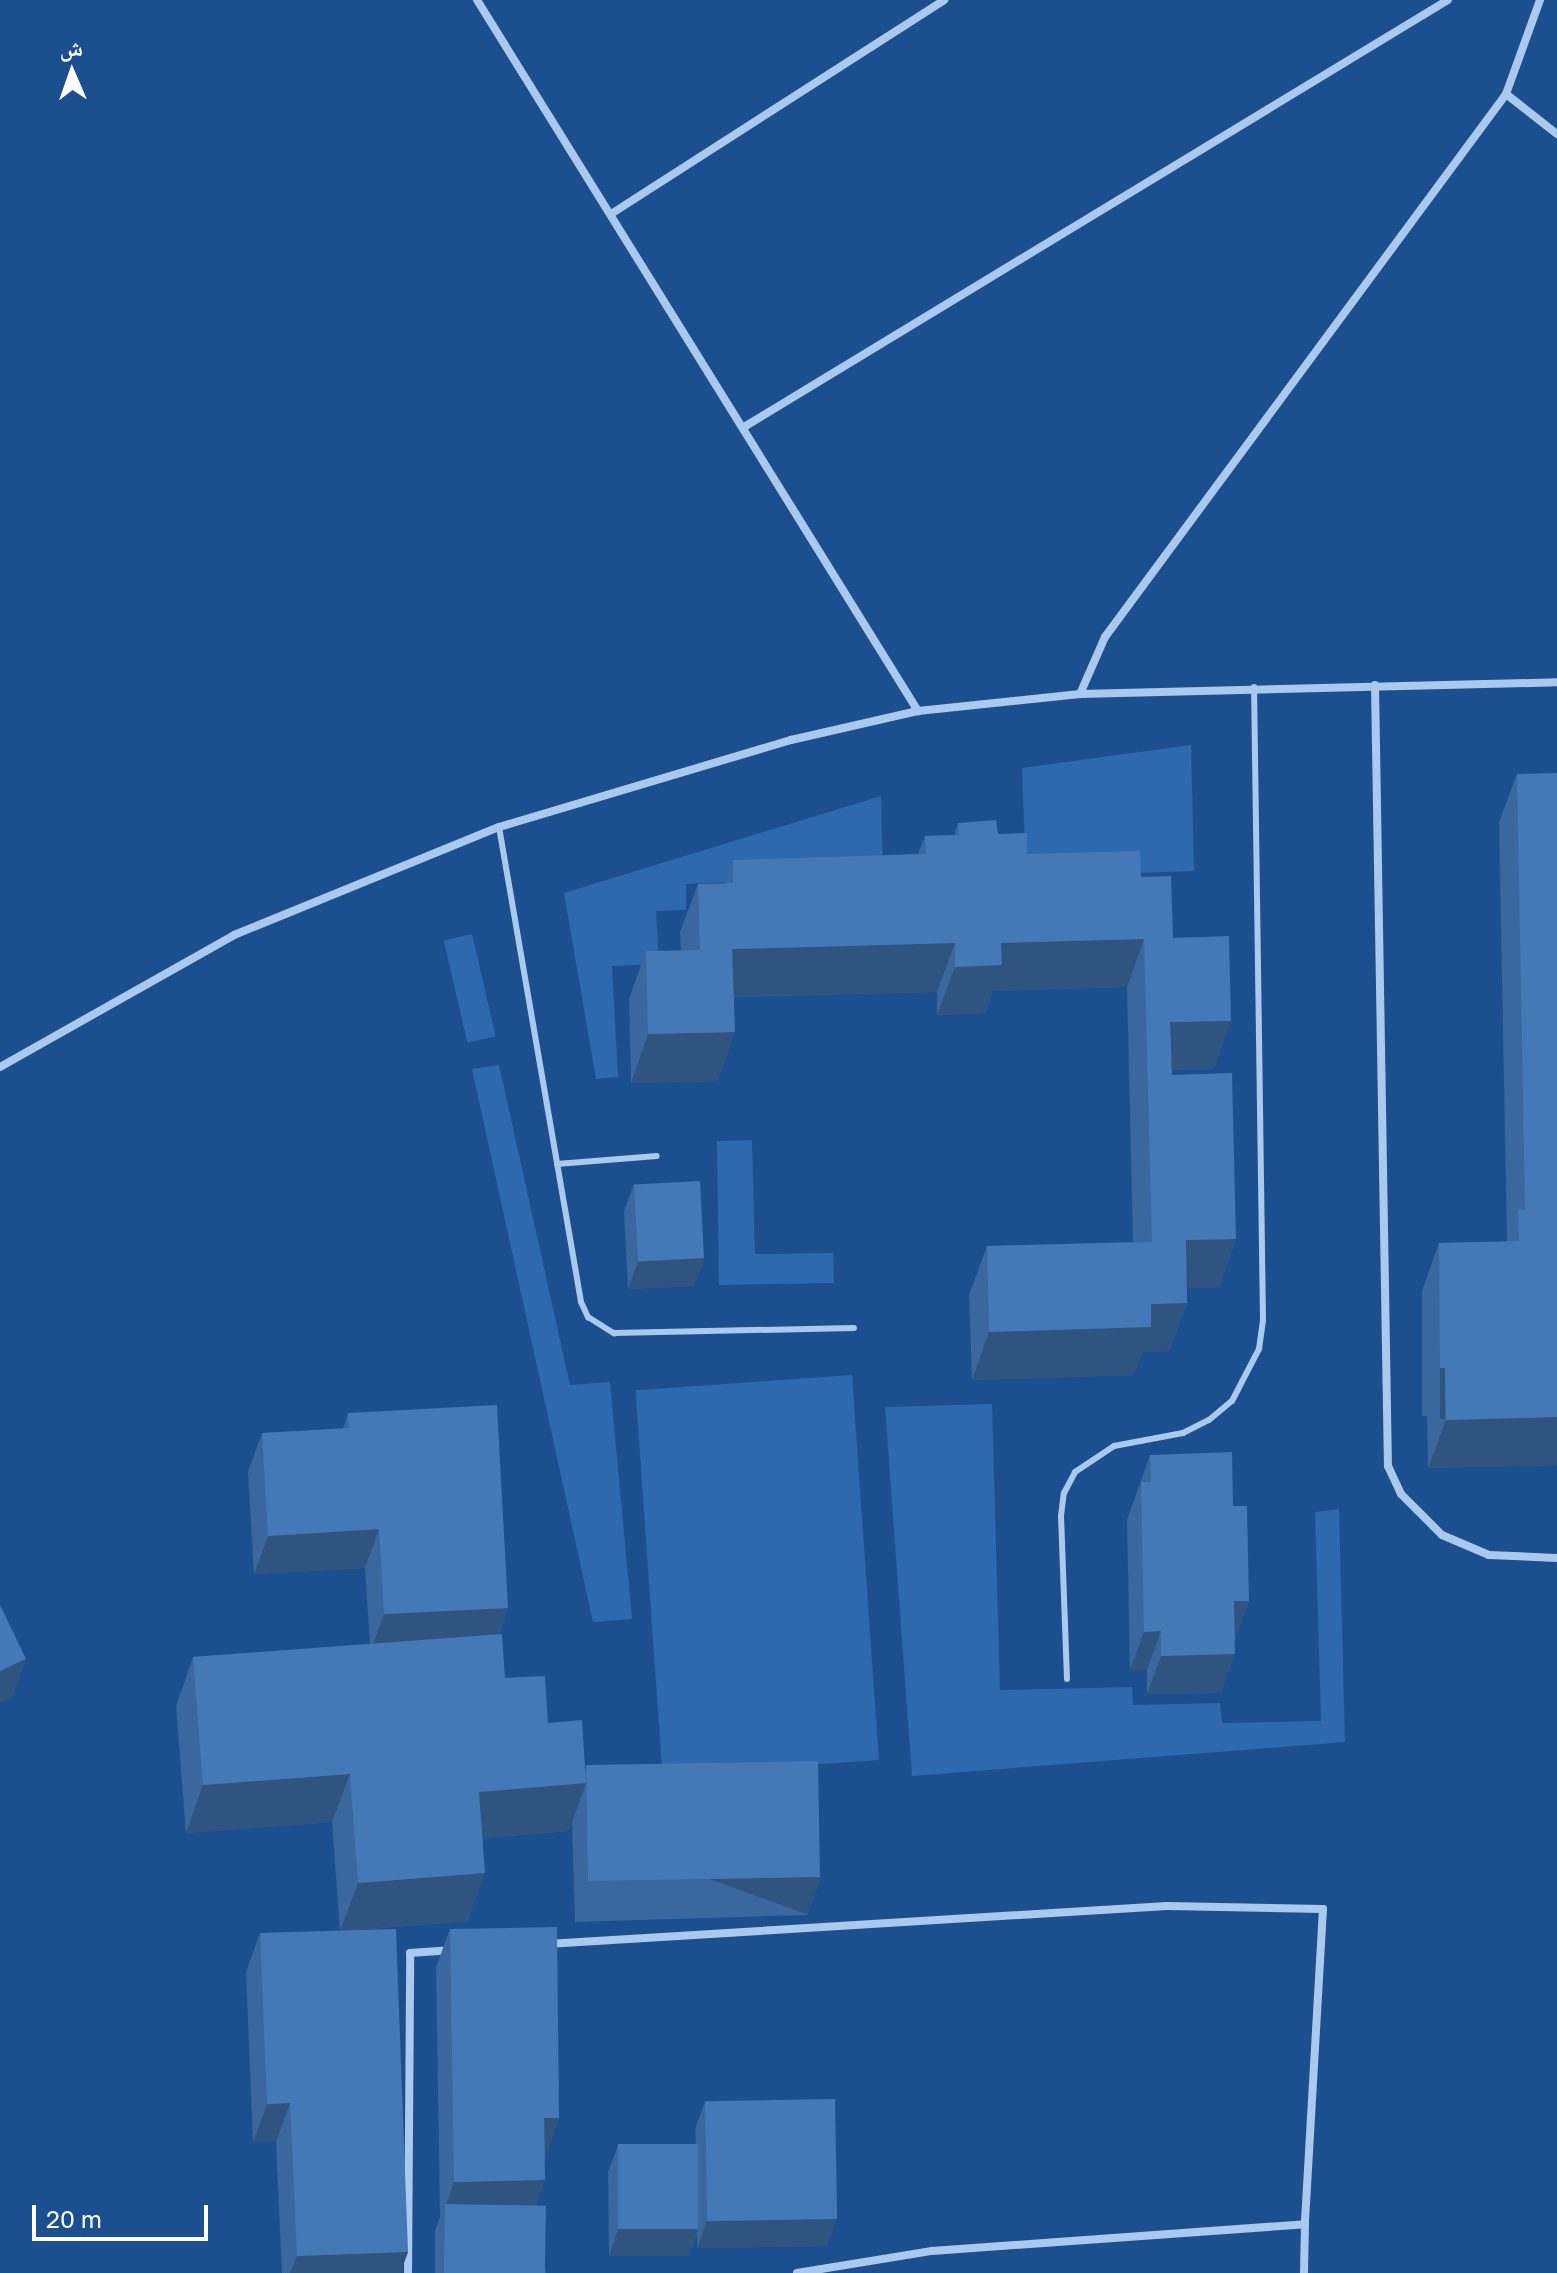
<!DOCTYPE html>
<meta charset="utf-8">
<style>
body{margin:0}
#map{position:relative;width:1557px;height:2273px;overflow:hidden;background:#1b4f8f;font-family:"Golos Text","Noto Naskh Arabic",sans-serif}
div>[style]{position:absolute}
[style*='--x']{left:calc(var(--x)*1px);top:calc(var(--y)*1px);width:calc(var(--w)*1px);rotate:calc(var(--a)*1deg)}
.green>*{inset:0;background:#2e69ad;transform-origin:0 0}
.service>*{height:6px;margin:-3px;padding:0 3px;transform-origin:3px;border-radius:3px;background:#a9c9ee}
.minor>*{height:8px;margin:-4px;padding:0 4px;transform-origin:4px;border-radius:4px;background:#a9c9ee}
.wall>*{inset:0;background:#3a679d}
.shaded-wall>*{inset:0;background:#305480;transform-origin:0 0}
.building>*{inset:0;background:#4478b7;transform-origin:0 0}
span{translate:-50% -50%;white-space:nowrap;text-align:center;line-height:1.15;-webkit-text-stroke:6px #1b4f8f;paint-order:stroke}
.north{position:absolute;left:32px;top:32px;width:80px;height:80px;-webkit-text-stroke:6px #1b4f8f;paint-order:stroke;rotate:358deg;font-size:22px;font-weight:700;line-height:32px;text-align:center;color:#fff}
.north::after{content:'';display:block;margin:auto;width:28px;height:36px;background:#fff;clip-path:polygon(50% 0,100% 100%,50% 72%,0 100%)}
.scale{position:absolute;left:32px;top:2205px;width:176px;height:36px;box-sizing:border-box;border:4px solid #fff;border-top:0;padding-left:10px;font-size:24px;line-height:28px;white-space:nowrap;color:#fff;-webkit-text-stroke:6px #1b4f8f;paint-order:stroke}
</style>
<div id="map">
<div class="green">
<i style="clip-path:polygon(1191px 745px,1194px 871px,1026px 877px,1022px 768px)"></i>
<i style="clip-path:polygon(881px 796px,883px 875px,686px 884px,686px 910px,656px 911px,659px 964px,612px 966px,618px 1077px,596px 1079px,564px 893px)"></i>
<i style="left:472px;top:934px;width:105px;height:29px;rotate:77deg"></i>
<i style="clip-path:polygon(499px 1065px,570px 1385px,610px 1382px,632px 1619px,593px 1622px,472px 1069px)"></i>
<i style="clip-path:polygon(752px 1140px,755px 1254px,833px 1253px,834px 1283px,719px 1285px,717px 1141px)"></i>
<i style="left:852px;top:1375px;width:386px;height:217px;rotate:86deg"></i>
<i style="clip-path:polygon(992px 1404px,1000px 1690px,1132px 1687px,1133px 1705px,1220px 1703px,1222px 1723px,1321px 1721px,1315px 1512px,1339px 1509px,1345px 1742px,912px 1776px,885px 1407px)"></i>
</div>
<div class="service">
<i style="--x:499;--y:827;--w:482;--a:80.2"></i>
<i style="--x:581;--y:1302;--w:17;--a:65"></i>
<i style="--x:588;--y:1317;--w:31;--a:32"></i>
<i style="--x:614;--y:1333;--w:240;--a:-1.2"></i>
<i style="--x:557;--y:1164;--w:100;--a:-4.6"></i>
<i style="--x:1067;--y:1679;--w:163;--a:-92.1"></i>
<i style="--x:1061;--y:1516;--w:23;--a:-83"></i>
<i style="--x:1064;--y:1493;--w:24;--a:-62"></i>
<i style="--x:1075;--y:1472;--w:47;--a:-33.7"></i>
<i style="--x:1114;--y:1446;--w:70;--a:-10.7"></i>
<i style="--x:1183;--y:1433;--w:29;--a:-27"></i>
<i style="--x:1209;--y:1420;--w:30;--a:-40"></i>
<i style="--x:1232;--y:1401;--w:59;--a:-62.6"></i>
<i style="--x:1259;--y:1349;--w:29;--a:-82"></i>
<i style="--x:1263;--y:1320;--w:633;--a:-90.81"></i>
</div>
<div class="minor">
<i style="--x:477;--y:0;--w:837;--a:58.19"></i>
<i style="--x:1506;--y:94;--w:65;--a:38.1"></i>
<i style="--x:611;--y:214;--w:396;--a:-32.7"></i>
<i style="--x:744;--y:427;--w:823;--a:-31.24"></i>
<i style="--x:1375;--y:685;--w:781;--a:89.05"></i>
<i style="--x:1388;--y:1466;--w:31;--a:65"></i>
<i style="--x:1401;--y:1494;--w:58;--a:45"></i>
<i style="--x:1442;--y:1535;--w:51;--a:23.1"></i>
<i style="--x:1489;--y:1555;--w:68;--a:2.5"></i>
<i style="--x:1080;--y:694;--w:62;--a:-66.3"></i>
<i style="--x:1105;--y:637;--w:675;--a:-53.55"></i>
<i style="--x:1506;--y:94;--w:100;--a:-70.1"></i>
<i style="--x:0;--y:1067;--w:269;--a:-29.4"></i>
<i style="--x:234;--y:935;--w:286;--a:-22.2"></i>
<i style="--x:499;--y:827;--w:305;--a:-16.6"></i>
<i style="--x:791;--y:740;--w:130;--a:-12.9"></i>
<i style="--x:918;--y:711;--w:163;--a:-6"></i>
<i style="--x:1080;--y:694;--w:477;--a:-1.4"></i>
<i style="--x:547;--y:1944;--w:621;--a:-3.51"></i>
<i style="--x:1167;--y:1906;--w:156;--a:1.1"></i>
<i style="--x:1323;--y:1909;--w:316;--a:93.3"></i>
<i style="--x:408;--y:2273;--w:320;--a:-89.6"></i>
<i style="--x:410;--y:1953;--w:43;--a:-4"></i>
<i style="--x:797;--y:2273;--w:137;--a:-9.3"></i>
<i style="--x:932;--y:2251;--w:374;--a:-4.1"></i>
<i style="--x:1305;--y:2224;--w:49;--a:91.2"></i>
</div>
<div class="wall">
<i style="clip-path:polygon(1517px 774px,1557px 1465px,1428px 1468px,1427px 1416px,1422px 1416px,1422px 1291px,1439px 1243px,1506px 1242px,1507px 1240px,1499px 822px)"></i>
<i style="clip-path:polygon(958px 823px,998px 834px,1027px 854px,1141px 877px,1173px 938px,1214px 1069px,1172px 1070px,1172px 1075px,1236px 1239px,1219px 1287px,1187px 1288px,1187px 1303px,1169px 1351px,1142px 1352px,1134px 1375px,972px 1380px,969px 1295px,987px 1246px,1133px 1242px,1127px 987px,993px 991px,985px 1013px,937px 1015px,937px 992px,734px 997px,718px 1081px,631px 1083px,629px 999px,646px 951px,681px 951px,680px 932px,698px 884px,724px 884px,733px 860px,918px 854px,925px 836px,954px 835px)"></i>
<i style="clip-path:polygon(634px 1184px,704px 1258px,694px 1286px,628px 1289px,624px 1211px)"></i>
<i style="clip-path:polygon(348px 1413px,508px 1608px,499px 1634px,505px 1678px,548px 1723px,585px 1769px,821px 1877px,807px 1915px,575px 1922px,572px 1821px,569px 1831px,483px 1838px,468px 1921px,358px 1930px,408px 2252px,400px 2273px,282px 2273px,276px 2142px,253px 2142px,246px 1972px,260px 1933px,340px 1931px,332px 1822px,186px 1833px,176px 1706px,193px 1657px,370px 1644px,365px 1568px,254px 1574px,248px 1472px,262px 1433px,343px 1429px)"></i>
<i style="clip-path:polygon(1150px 1455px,1249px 1601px,1235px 1639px,1221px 1693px,1147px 1694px,1147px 1670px,1130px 1670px,1127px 1520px)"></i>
<i style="clip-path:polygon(450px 1929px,559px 2118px,545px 2157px,536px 2205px,546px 2273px,435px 2273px,435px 2231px,440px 2217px,436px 1967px)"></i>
<i style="clip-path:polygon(705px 2102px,827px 2246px,697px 2248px,697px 2233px,689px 2256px,609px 2256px,608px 2172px,618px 2145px,696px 2144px,695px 2129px)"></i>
</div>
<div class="shaded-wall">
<i style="clip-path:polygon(1144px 939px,1127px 987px,993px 991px,985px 1013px,937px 1015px,955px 967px,1001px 943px)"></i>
<i style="clip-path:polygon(955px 943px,937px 992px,715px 997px,732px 949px)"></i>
<i style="clip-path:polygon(1231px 1021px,1214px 1069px,1152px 1070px,1170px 1022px)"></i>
<i style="clip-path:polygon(735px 1032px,718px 1081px,631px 1083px,648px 1034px)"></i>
<i style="clip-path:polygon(1236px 1239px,1219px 1287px,1168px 1289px,1186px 1240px)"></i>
<i style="clip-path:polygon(704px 1258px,694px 1286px,628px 1289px,638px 1262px)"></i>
<i style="clip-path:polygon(1187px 1303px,1169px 1351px,1142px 1352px,1134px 1375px,972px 1380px,989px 1332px,1151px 1304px)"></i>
<i style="left:1440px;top:1368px;width:5px;height:51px"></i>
<i style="clip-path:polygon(1557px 1417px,1557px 1465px,1428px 1468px,1446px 1420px)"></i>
<i style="clip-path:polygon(379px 1529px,365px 1568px,254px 1574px,268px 1536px)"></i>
<i style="clip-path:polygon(1234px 1601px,1249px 1601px,1235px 1639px)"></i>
<i style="clip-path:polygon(508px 1608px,494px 1647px,370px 1653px,384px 1614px)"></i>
<i style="clip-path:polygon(1161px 1631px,1147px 1670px,1130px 1670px,1144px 1632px)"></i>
<i style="clip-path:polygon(1235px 1654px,1221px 1693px,1147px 1694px,1161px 1656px)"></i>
<i style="clip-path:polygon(26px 1659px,12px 1698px,0 1703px,0 1671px)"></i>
<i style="clip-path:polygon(350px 1774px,332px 1822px,186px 1833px,203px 1785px)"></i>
<i style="clip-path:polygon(586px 1783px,569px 1831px,462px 1840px,479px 1792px)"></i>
<i style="clip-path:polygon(485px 1873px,468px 1921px,340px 1931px,358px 1883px)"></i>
<i style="left:821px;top:1877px;width:40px;height:232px;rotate:110deg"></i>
<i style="clip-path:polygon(290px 2103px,276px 2142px,253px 2142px,267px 2104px)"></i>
<i style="clip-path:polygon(544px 2118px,559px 2118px,545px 2157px)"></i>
<i style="clip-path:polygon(545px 2180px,531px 2219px,445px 2208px,454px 2182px)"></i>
<i style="clip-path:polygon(837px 2219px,827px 2246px,697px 2248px,707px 2220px)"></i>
<i style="clip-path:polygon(618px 2229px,698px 2229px,689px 2256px,609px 2256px)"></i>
<i style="clip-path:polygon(408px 2252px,400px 2273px,290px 2273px,297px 2256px)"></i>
</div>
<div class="building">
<i style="clip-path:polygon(1557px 773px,1557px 1417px,1446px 1420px,1445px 1368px,1440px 1368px,1439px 1243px,1519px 1241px,1518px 1209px,1525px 1210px,1517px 774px)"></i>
<i style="clip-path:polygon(996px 820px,998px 834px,1027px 833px,1027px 854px,1140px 851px,1141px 877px,1171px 876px,1173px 938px,1229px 936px,1231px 1021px,1170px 1022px,1172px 1075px,1232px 1073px,1236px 1239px,1186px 1240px,1187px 1303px,1151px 1304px,1151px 1327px,989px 1332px,987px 1246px,1152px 1242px,1144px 939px,1001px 943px,1002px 965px,955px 967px,955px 943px,732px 949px,735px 1032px,648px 1034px,646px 951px,700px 950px,698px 884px,733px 883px,733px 860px,926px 854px,925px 836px,959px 835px,958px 823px)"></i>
<i style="left:700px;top:1181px;width:77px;height:66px;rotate:87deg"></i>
<i style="clip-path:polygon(497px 1405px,508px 1608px,384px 1614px,379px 1529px,268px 1536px,262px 1433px,349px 1428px,348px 1413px)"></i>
<i style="clip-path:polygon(1232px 1452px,1233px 1506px,1247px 1506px,1249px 1601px,1234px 1601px,1235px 1654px,1161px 1656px,1161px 1631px,1144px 1632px,1141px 1482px,1151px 1482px,1150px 1455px)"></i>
<i style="clip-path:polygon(0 1605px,26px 1659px,0 1671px)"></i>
<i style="clip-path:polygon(502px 1634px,505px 1678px,545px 1676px,548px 1723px,582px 1720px,586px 1783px,479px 1792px,485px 1873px,358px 1883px,350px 1774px,203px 1785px,193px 1657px)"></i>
<i style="left:818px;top:1761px;width:116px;height:232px;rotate:89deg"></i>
<i style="clip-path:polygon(557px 1927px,559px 2118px,544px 2118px,545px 2180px,454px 2182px,450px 1929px)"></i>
<i style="clip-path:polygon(396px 1929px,408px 2252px,297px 2256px,290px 2103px,267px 2104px,260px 1933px)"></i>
<i style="left:835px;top:2099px;width:120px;height:130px;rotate:89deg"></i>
<i style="left:698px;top:2144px;width:85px;height:80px;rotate:90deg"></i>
<i style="left:445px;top:2204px;width:101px;height:69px;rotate:1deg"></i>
</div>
<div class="north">ش</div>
<div class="scale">20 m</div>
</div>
